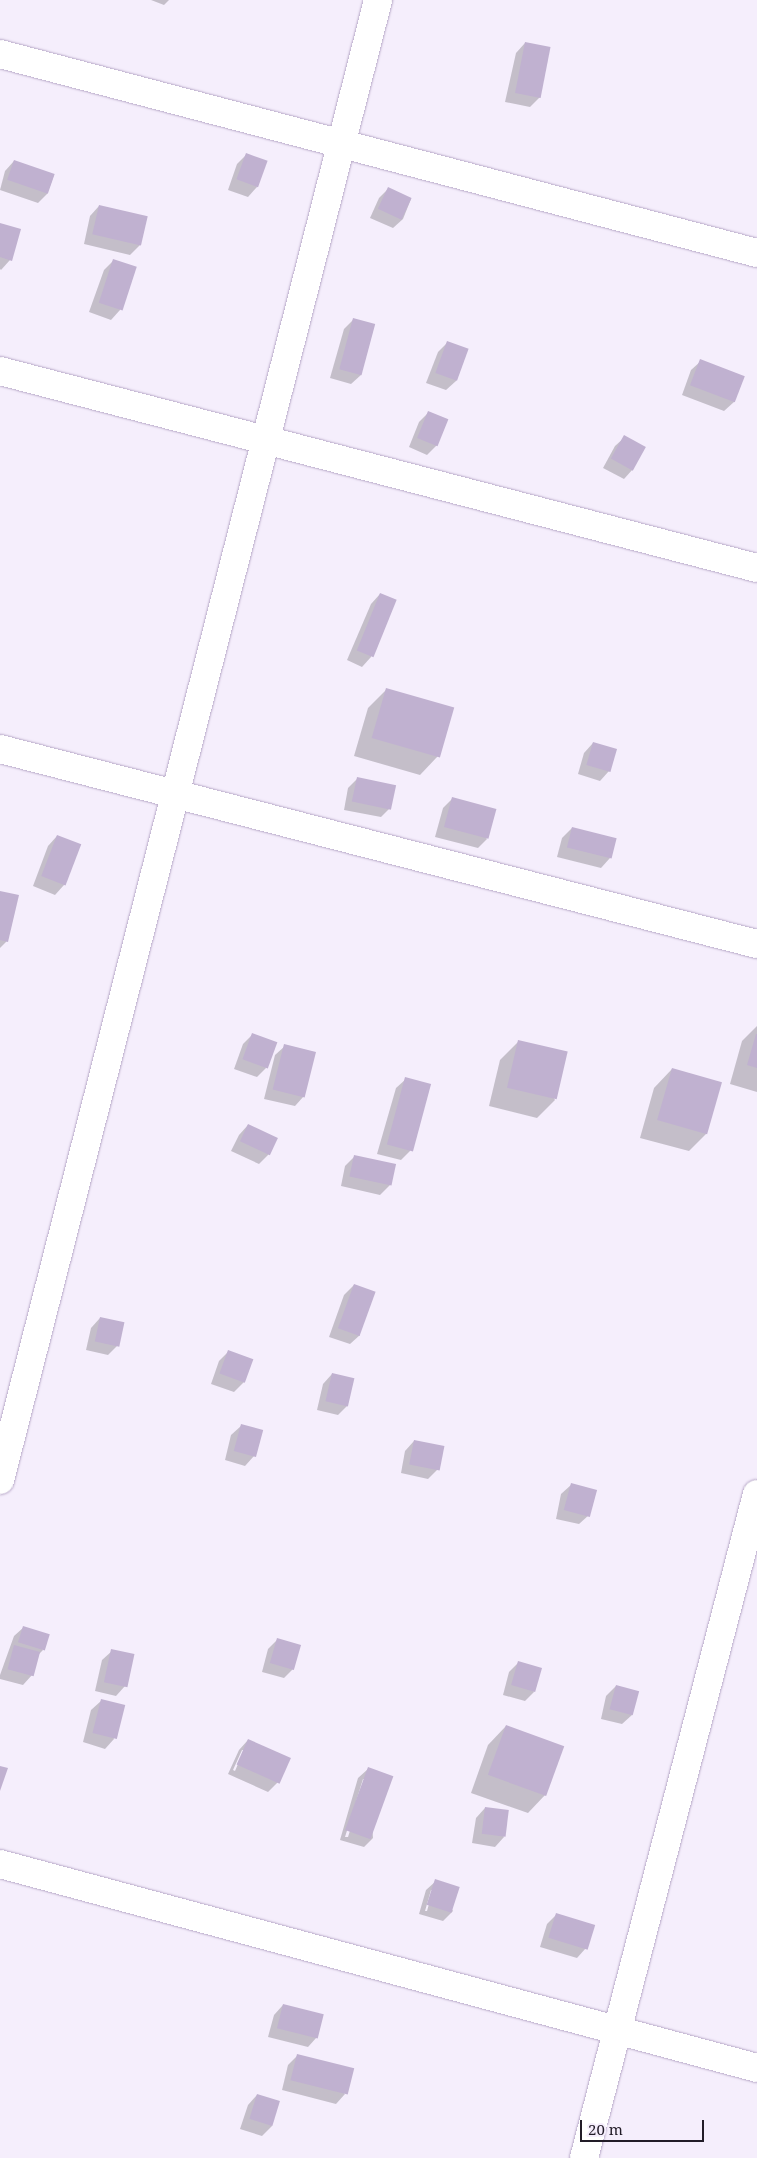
<!DOCTYPE html>
<style>
body{margin:0}
#map{position:relative;width:757px;height:2158px;overflow:hidden;background:#f5eefc;font-family:"Noto Serif",serif}
div>[style]{position:absolute}
[style*='--x']{left:calc(var(--x)*1px);top:calc(var(--y)*1px);width:calc(var(--w)*1px);rotate:calc(var(--a)*1deg)}
.shadow>*{inset:0;background:#0003}
.building>*{inset:0;background:#c0b1d0;transform-origin:0 0}
.roads{filter:drop-shadow(0 0 1px #b7a8c7) drop-shadow(0 0 1px #b7a8c7)}
.street>*{height:28px;margin:-14px;padding:0 14px;transform-origin:14px;border-radius:14px;background:#fff}
span{translate:-50% -50%;white-space:nowrap;text-align:center;line-height:1.15;-webkit-text-stroke:4px #f5eefc;paint-order:stroke}
.scale{position:absolute;left:580px;top:2120px;width:124px;height:22px;box-sizing:border-box;border:2px solid #221c28;border-top:0;padding-left:6px;font-size:15px;line-height:18px;white-space:nowrap;color:#221c28;-webkit-text-stroke:4px #f5eefc;paint-order:stroke}
</style>
<div id="map">
<div class="shadow">
<i style="clip-path:polygon(151px 0,169px 0,164px 5px)"></i>
<i style="clip-path:polygon(525px 43px,540px 97px,530px 107px,505px 102px,516px 53px)"></i>
<i style="clip-path:polygon(247px 154px,257px 187px,248px 197px,228px 190px,237px 164px)"></i>
<i style="clip-path:polygon(14px 161px,54px 175px,47px 194px,38px 203px,0 190px,5px 171px)"></i>
<i style="clip-path:polygon(388px 189px,411px 199px,403px 219px,393px 228px,370px 218px,379px 198px)"></i>
<i style="clip-path:polygon(99px 206px,140px 245px,130px 255px,84px 244px,90px 216px)"></i>
<i style="clip-path:polygon(0 224px,10px 260px,1px 270px,0 269px)"></i>
<i style="clip-path:polygon(114px 260px,120px 310px,111px 320px,89px 312px,104px 270px)"></i>
<i style="clip-path:polygon(354px 319px,361px 375px,351px 384px,330px 378px,344px 329px)"></i>
<i style="clip-path:polygon(447px 343px,467px 350px,456px 381px,446px 390px,426px 383px,438px 352px)"></i>
<i style="clip-path:polygon(701px 361px,743px 377px,734px 402px,724px 411px,682px 395px,691px 370px)"></i>
<i style="clip-path:polygon(429px 412px,437px 445px,427px 455px,409px 447px,419px 422px)"></i>
<i style="clip-path:polygon(625px 437px,633px 469px,624px 479px,603px 468px,615px 446px)"></i>
<i style="clip-path:polygon(380px 594px,371px 657px,362px 667px,347px 660px,371px 604px)"></i>
<i style="clip-path:polygon(387px 689px,438px 756px,420px 775px,354px 756px,368px 708px)"></i>
<i style="clip-path:polygon(593px 743px,609px 771px,600px 781px,578px 774px,584px 753px)"></i>
<i style="clip-path:polygon(357px 779px,391px 807px,381px 817px,344px 810px,348px 788px)"></i>
<i style="clip-path:polygon(453px 798px,487px 839px,478px 848px,435px 837px,443px 808px)"></i>
<i style="clip-path:polygon(572px 828px,610px 858px,601px 868px,557px 857px,562px 838px)"></i>
<i style="clip-path:polygon(57px 836px,64px 885px,55px 895px,33px 886px,48px 846px)"></i>
<i style="clip-path:polygon(0 892px,7px 941px,0 948px)"></i>
<i style="clip-path:polygon(757px 1026px,757px 1092px,730px 1084px,742px 1041px)"></i>
<i style="clip-path:polygon(252px 1035px,266px 1068px,257px 1077px,234px 1069px,243px 1044px)"></i>
<i style="clip-path:polygon(518px 1042px,555px 1100px,537px 1118px,489px 1106px,500px 1060px)"></i>
<i style="clip-path:polygon(285px 1046px,304px 1096px,295px 1106px,264px 1099px,275px 1055px)"></i>
<i style="clip-path:polygon(672px 1069px,707px 1133px,689px 1151px,640px 1138px,654px 1088px)"></i>
<i style="clip-path:polygon(406px 1079px,410px 1151px,401px 1160px,377px 1154px,396px 1088px)"></i>
<i style="clip-path:polygon(248px 1125px,269px 1154px,259px 1164px,231px 1151px,239px 1135px)"></i>
<i style="clip-path:polygon(355px 1156px,390px 1185px,380px 1195px,341px 1186px,345px 1166px)"></i>
<i style="clip-path:polygon(354px 1285px,360px 1335px,350px 1344px,329px 1337px,344px 1295px)"></i>
<i style="clip-path:polygon(100px 1318px,117px 1346px,108px 1355px,86px 1350px,91px 1328px)"></i>
<i style="clip-path:polygon(228px 1352px,244px 1382px,234px 1392px,211px 1384px,219px 1361px)"></i>
<i style="clip-path:polygon(332px 1374px,347px 1406px,338px 1415px,317px 1410px,323px 1384px)"></i>
<i style="clip-path:polygon(241px 1426px,254px 1456px,245px 1466px,225px 1460px,231px 1435px)"></i>
<i style="clip-path:polygon(414px 1441px,438px 1469px,428px 1479px,401px 1473px,405px 1451px)"></i>
<i style="clip-path:polygon(571px 1485px,589px 1515px,579px 1524px,556px 1519px,561px 1494px)"></i>
<i style="clip-path:polygon(24px 1627px,43px 1650px,37px 1656px,32px 1675px,23px 1685px,0 1679px,0 1675px,14px 1636px)"></i>
<i style="clip-path:polygon(277px 1640px,294px 1668px,284px 1678px,262px 1672px,268px 1649px)"></i>
<i style="clip-path:polygon(112px 1651px,125px 1686px,116px 1696px,95px 1691px,102px 1660px)"></i>
<i style="clip-path:polygon(519px 1662px,534px 1692px,525px 1701px,503px 1695px,509px 1672px)"></i>
<i style="clip-path:polygon(616px 1686px,632px 1715px,622px 1724px,601px 1719px,606px 1696px)"></i>
<i style="clip-path:polygon(101px 1701px,114px 1739px,105px 1749px,83px 1742px,91px 1710px)"></i>
<i style="clip-path:polygon(506px 1726px,546px 1794px,528px 1813px,471px 1793px,488px 1745px)"></i>
<i style="clip-path:polygon(evenodd,248px 1740px,278px 1782px,268px 1792px,228px 1774px,239px 1750px,248px 1740px,242px 1750px,244px 1750px,235px 1771px,233px 1770px,242px 1750px)"></i>
<i style="clip-path:polygon(evenodd,368px 1769px,373px 1838px,364px 1847px,340px 1840px,358px 1778px,368px 1769px,363px 1779px,366px 1779px,348px 1837px,345px 1837px,363px 1779px)"></i>
<i style="clip-path:polygon(485px 1808px,504px 1837px,495px 1847px,472px 1843px,476px 1818px)"></i>
<i style="clip-path:polygon(evenodd,436px 1881px,453px 1911px,443px 1921px,419px 1914px,426px 1890px,436px 1881px,431px 1890px,433px 1890px,427px 1911px,425px 1911px,431px 1890px)"></i>
<i style="clip-path:polygon(556px 1915px,586px 1948px,577px 1958px,540px 1947px,547px 1924px)"></i>
<i style="clip-path:polygon(283px 2005px,317px 2037px,308px 2047px,268px 2037px,274px 2015px)"></i>
<i style="clip-path:polygon(298px 2055px,345px 2094px,336px 2104px,282px 2090px,288px 2065px)"></i>
<i style="clip-path:polygon(257px 2095px,272px 2126px,262px 2136px,240px 2129px,248px 2105px)"></i>
</div>
<div class="building">
<i style="left:525px;top:42px;width:26px;height:52px;rotate:11deg"></i>
<i style="left:246px;top:153px;width:23px;height:28px;rotate:20deg"></i>
<i style="left:14px;top:160px;width:43px;height:21px;rotate:19deg"></i>
<i style="left:388px;top:187px;width:26px;height:24px;rotate:25deg"></i>
<i style="left:99px;top:205px;width:50px;height:30px;rotate:13deg"></i>
<i style="clip-path:polygon(0 223px,21px 229px,12px 261px,0 257px)"></i>
<i style="left:113px;top:259px;width:25px;height:46px;rotate:18deg"></i>
<i style="left:353px;top:318px;width:23px;height:53px;rotate:15deg"></i>
<i style="left:447px;top:341px;width:23px;height:34px;rotate:20deg"></i>
<i style="left:700px;top:359px;width:48px;height:28px;rotate:21deg"></i>
<i style="left:428px;top:411px;width:22px;height:29px;rotate:22deg"></i>
<i style="left:624px;top:435px;width:25px;height:27px;rotate:29deg"></i>
<i style="left:380px;top:593px;width:18px;height:62px;rotate:22deg"></i>
<i style="left:386px;top:688px;width:71px;height:52px;rotate:16deg"></i>
<i style="left:593px;top:742px;width:25px;height:24px;rotate:16deg"></i>
<i style="left:357px;top:777px;width:40px;height:25px;rotate:12deg"></i>
<i style="left:452px;top:797px;width:46px;height:31px;rotate:15deg"></i>
<i style="left:572px;top:827px;width:46px;height:21px;rotate:14deg"></i>
<i style="left:57px;top:835px;width:26px;height:44px;rotate:21deg"></i>
<i style="clip-path:polygon(0 891px,19px 895px,8px 942px,0 940px)"></i>
<i style="left:252px;top:1033px;width:27px;height:28px;rotate:20deg"></i>
<i style="clip-path:polygon(756px 1034px,757px 1034px,757px 1068px,747px 1065px)"></i>
<i style="left:518px;top:1040px;width:51px;height:49px;rotate:13deg"></i>
<i style="left:284px;top:1044px;width:33px;height:47px;rotate:14deg"></i>
<i style="left:672px;top:1068px;width:52px;height:54px;rotate:16deg"></i>
<i style="left:405px;top:1077px;width:27px;height:70px;rotate:15deg"></i>
<i style="left:248px;top:1124px;width:33px;height:19px;rotate:25deg"></i>
<i style="left:354px;top:1155px;width:43px;height:22px;rotate:12deg"></i>
<i style="left:354px;top:1284px;width:23px;height:47px;rotate:20deg"></i>
<i style="left:100px;top:1317px;width:25px;height:25px;rotate:12deg"></i>
<i style="left:228px;top:1350px;width:27px;height:25px;rotate:20deg"></i>
<i style="left:332px;top:1373px;width:23px;height:29px;rotate:13deg"></i>
<i style="left:241px;top:1424px;width:23px;height:28px;rotate:15deg"></i>
<i style="left:414px;top:1440px;width:31px;height:25px;rotate:11deg"></i>
<i style="left:571px;top:1483px;width:27px;height:28px;rotate:15deg"></i>
<i style="left:23px;top:1626px;width:28px;height:17px;rotate:17deg"></i>
<i style="left:277px;top:1638px;width:25px;height:26px;rotate:16deg"></i>
<i style="left:14px;top:1645px;width:27px;height:25px;rotate:15deg"></i>
<i style="left:111px;top:1649px;width:24px;height:34px;rotate:12deg"></i>
<i style="left:518px;top:1661px;width:25px;height:25px;rotate:16deg"></i>
<i style="left:616px;top:1685px;width:24px;height:25px;rotate:15deg"></i>
<i style="left:101px;top:1699px;width:25px;height:35px;rotate:14deg"></i>
<i style="left:506px;top:1725px;width:62px;height:53px;rotate:20deg"></i>
<i style="left:248px;top:1739px;width:47px;height:28px;rotate:24deg"></i>
<i style="clip-path:polygon(0 1766px,8px 1768px,0 1791px)"></i>
<i style="left:368px;top:1767px;width:27px;height:67px;rotate:20deg"></i>
<i style="left:485px;top:1807px;width:24px;height:27px;rotate:7deg"></i>
<i style="left:435px;top:1879px;width:26px;height:27px;rotate:18deg"></i>
<i style="left:556px;top:1913px;width:41px;height:26px;rotate:17deg"></i>
<i style="left:283px;top:2004px;width:42px;height:25px;rotate:14deg"></i>
<i style="left:297px;top:2054px;width:59px;height:27px;rotate:14deg"></i>
<i style="left:257px;top:2094px;width:24px;height:26px;rotate:17deg"></i>
</div>
<div class="roads">
<div class="street">
<i style="--x:0;--y:54;--w:783;--a:14.73"></i>
<i style="--x:0;--y:371;--w:782;--a:14.59"></i>
<i style="--x:0;--y:749;--w:782;--a:14.45"></i>
<i style="--x:0;--y:1480;--w:1528;--a:-75.67"></i>
<i style="--x:0;--y:1864;--w:784;--a:15.08"></i>
<i style="--x:584;--y:2158;--w:686;--a:-75.4"></i>
</div>
</div>
<div class="scale">20 m</div>
</div>
